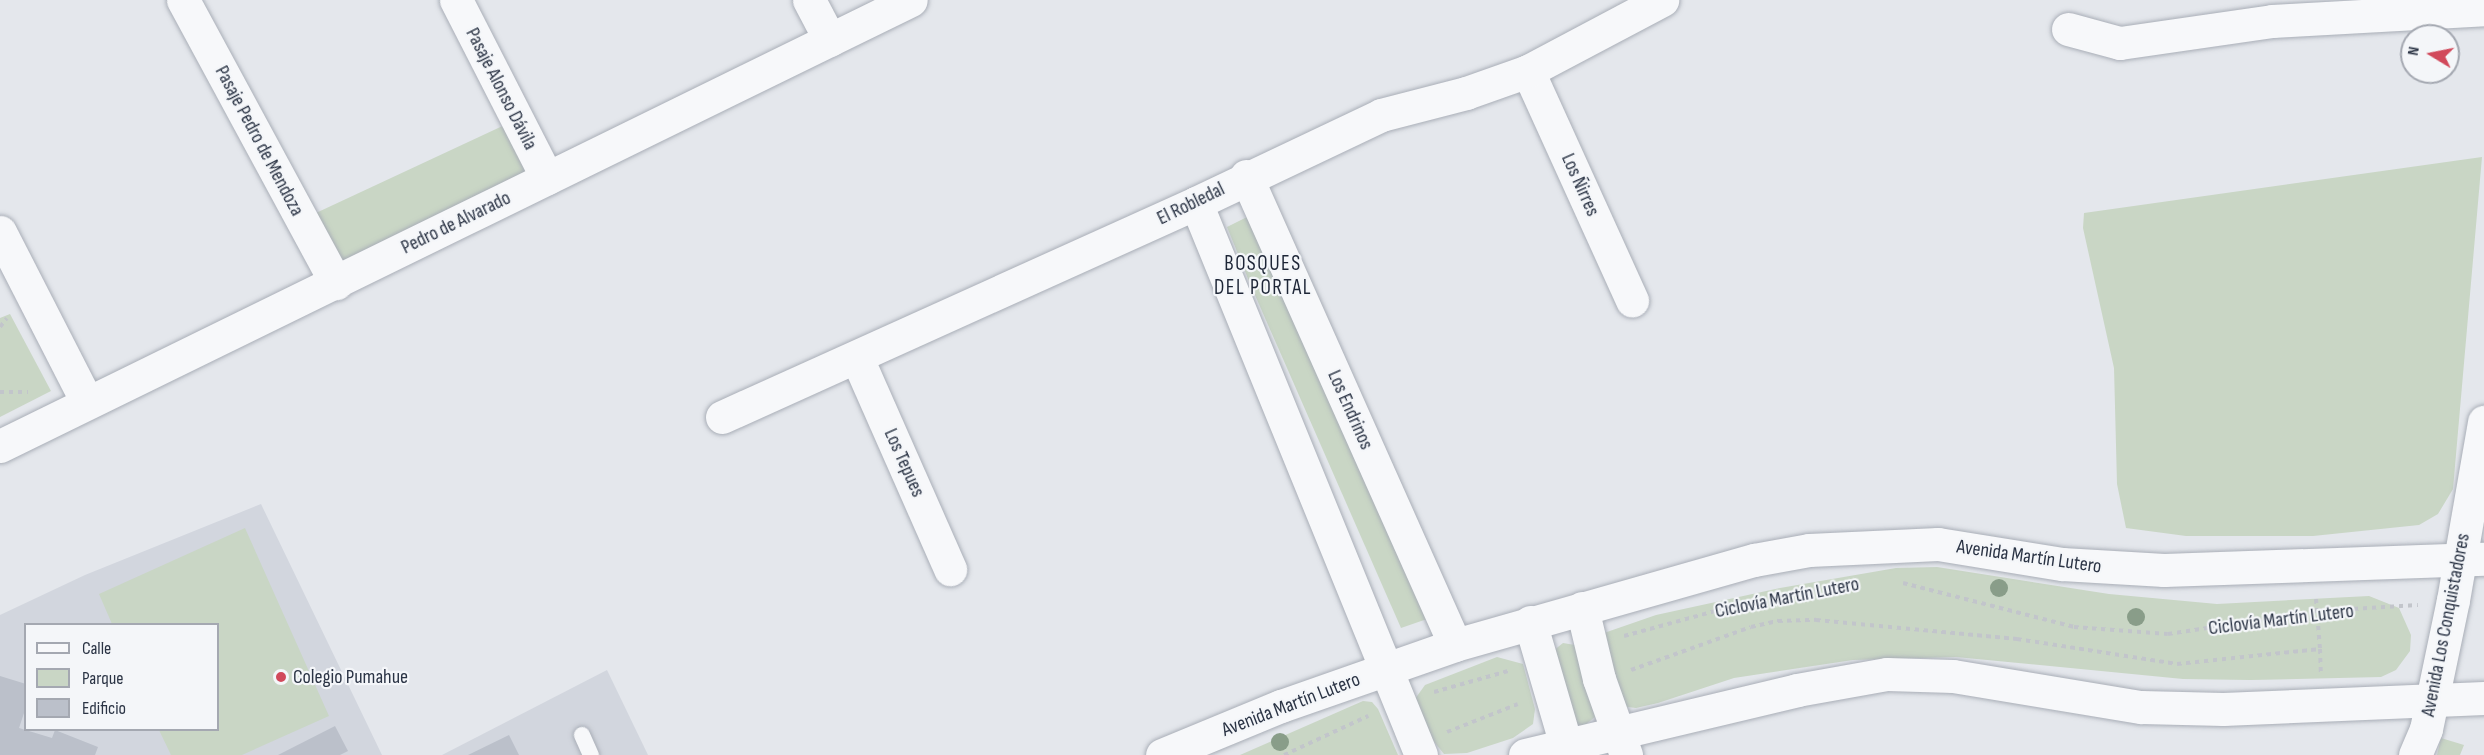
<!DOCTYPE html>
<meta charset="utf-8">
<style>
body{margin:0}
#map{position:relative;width:2484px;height:755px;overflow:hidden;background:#e4e7ec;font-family:"Sofia Sans Condensed",sans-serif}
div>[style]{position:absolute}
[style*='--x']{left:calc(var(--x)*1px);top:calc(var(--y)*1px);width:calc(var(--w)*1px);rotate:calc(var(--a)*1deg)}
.built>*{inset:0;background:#d2d6de}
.green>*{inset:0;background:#c9d6c5;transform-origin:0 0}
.building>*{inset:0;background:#bbc0ca}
.path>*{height:4px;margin-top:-2px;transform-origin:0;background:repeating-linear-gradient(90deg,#c2c5cb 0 4.5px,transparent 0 9px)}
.roads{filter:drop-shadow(0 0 2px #a9aeb7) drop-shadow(0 0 2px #a9aeb7)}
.service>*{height:16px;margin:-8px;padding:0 8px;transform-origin:8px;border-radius:8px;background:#f7f8fa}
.minor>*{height:33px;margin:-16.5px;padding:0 16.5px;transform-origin:16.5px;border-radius:16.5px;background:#f7f8fa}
.tertiary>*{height:33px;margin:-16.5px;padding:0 16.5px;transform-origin:16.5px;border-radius:16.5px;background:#f7f8fa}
.trees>*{width:18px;height:18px;margin:-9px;border-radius:50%;background:#899d89}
.dots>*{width:16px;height:16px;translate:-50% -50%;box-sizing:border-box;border:3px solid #f4f6f9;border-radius:50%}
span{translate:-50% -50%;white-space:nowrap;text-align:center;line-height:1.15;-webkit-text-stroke:4.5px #f4f6f9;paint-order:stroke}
.street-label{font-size:20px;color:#2b3445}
.poi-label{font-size:20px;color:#2b3445}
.left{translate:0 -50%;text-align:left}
.neighbourhood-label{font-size:21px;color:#1d2536;letter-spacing:1.5px}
.legend{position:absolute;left:24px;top:623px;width:195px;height:108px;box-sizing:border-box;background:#f4f6f9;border:2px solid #a4a8b1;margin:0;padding:8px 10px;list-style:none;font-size:18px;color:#2b3445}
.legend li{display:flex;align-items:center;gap:12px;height:30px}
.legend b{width:30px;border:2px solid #a4a8b1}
.north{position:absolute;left:2400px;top:24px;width:60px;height:60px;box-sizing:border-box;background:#f4f6f9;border:2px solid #a4a8b1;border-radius:50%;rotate:280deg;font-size:16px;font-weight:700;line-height:24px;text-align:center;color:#2b3445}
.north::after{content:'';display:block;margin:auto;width:21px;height:27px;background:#d1495b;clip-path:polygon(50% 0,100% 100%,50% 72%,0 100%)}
</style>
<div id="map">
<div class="built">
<i style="clip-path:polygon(evenodd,261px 504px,382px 755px,0 755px,0 615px,85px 575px,261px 504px,26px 624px,218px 624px,218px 730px,26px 730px,26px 624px)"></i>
<i style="clip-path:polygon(607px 670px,648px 755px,442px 755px)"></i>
</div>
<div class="green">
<i style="left:511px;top:122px;width:56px;height:217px;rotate:65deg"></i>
<i style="clip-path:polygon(2482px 157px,2453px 489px,2438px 514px,2419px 525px,2313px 536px,2186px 536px,2126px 528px,2117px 484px,2114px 368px,2083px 228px,2084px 213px)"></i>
<i style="clip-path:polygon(1251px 215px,1427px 619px,1401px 628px,1251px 286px,1227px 227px)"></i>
<i style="clip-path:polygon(10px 314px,51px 391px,0 417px,0 318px)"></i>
<i style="clip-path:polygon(245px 528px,329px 716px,242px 755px,171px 755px,159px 730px,218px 730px,218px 624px,112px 624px,99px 594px)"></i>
<i style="clip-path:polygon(1937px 567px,2109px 594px,2217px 604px,2369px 596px,2399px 608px,2411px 635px,2410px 651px,2396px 670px,2381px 677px,2250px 680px,2183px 679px,1956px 657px,1853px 660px,1734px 678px,1658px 703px,1636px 708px,1620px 706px,1604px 633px,1656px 615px,1780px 588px,1896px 568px)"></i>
<i style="clip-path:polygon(1563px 643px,1575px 645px,1595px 717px,1585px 725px,1576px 726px,1553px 651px)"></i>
<i style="clip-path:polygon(1497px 657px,1523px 664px,1535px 709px,1533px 724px,1513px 738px,1467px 753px,1444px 754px,1431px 738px,1415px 699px,1425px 685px)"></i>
<i style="clip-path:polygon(1363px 701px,1372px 702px,1378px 709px,1398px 755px,1240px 755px)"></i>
<i style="clip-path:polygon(2441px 738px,2464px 745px,2460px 755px,2437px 755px)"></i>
</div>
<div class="building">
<i style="clip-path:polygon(0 676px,26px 684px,26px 707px,19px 728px,52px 738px,55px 730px,98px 747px,95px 755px,0 755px)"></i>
<i style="clip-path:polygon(335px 726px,348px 751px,340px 755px,278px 755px)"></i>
<i style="clip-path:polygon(509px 735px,519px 755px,468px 755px)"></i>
</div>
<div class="path">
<i style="--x:0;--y:327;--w:11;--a:-52"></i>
<i style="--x:0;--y:392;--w:28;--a:0"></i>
<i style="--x:1903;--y:583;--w:177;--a:14.4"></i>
<i style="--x:2074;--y:627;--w:94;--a:4.3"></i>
<i style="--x:2168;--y:634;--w:152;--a:-8.7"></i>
<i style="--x:2318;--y:611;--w:100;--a:-3.4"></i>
<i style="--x:2316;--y:599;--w:50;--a:85.4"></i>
<i style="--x:1624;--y:636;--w:133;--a:-15.3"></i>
<i style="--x:1752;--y:601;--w:82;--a:-10.5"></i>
<i style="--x:1631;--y:670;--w:127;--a:-19.7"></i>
<i style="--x:1751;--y:627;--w:28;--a:-13"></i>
<i style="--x:1778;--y:621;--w:38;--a:-2"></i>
<i style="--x:1816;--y:620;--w:202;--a:5.4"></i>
<i style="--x:2017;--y:639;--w:162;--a:8.9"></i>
<i style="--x:2177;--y:664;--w:144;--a:-6"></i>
<i style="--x:2320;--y:649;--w:23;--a:88"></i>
<i style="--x:1434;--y:692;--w:77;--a:-15.8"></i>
<i style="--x:1447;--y:732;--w:76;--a:-21.5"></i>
<i style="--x:1284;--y:755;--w:93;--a:-24.9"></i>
</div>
<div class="roads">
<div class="service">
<i style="--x:582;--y:735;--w:22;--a:66"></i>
</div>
<div class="minor">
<i style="--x:183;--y:0;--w:322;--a:61.6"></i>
<i style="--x:456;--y:0;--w:200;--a:62.9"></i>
<i style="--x:809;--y:0;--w:45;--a:62.3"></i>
<i style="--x:2068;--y:29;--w:54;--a:15.1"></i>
<i style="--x:2120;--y:43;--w:154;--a:-8.2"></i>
<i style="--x:2272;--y:21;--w:212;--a:-3.2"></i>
<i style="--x:1528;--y:71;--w:252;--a:65.6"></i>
<i style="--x:1246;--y:176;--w:513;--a:65.98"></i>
<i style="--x:1196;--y:203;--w:596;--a:67.82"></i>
<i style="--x:0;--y:232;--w:191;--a:62.9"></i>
<i style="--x:857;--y:358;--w:231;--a:66.2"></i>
<i style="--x:722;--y:417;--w:520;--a:-24.3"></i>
<i style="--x:1196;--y:203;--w:205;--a:-25.4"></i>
<i style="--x:1381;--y:115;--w:88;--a:-14.5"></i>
<i style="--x:1466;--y:93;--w:66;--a:-19.5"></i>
<i style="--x:1528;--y:71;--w:152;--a:-27.9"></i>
<i style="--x:0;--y:446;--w:1014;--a:-26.09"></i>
<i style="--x:1582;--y:608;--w:73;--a:76.5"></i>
<i style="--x:1599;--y:679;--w:81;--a:70.4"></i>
<i style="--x:1530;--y:622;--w:139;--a:73.7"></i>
<i style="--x:2415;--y:755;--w:28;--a:-67"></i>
<i style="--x:2426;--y:729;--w:132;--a:-78.2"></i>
<i style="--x:2453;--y:600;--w:181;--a:-80.1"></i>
</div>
<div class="tertiary">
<i style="--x:1162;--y:755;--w:129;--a:-22.4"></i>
<i style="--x:1281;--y:706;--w:184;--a:-19.3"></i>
<i style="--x:1455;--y:645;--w:311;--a:-15.9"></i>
<i style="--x:1754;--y:560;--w:56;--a:-10.3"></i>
<i style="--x:1809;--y:550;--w:129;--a:-2.7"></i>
<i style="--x:1938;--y:544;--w:126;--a:9.2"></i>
<i style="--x:2062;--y:564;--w:102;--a:3.4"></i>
<i style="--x:2164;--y:570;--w:320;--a:-2"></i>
<i style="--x:1525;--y:755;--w:280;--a:-13.4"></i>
<i style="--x:1797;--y:690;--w:91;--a:-10.1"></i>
<i style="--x:1887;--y:674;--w:66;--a:1.7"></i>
<i style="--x:1953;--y:676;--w:191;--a:9.4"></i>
<i style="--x:2141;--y:707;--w:82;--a:1.4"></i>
<i style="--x:2223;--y:709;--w:261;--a:-2.4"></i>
</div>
</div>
<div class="trees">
<i style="left:1999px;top:588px"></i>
<i style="left:2136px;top:617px"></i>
<i style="left:1280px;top:742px"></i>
</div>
<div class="dots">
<i style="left:281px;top:677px;background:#d1495b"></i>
</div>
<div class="street-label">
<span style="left:501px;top:89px;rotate:63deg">Pasaje Alonso Dávila</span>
<span style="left:259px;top:141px;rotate:62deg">Pasaje Pedro de Mendoza</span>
<span style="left:1580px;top:185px;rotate:66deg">Los Ñirres</span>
<span style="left:1191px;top:204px;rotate:-26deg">El Robledal</span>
<span style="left:456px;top:223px;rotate:-26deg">Pedro de Alvarado</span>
<span style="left:1350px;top:410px;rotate:66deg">Los Endrinos</span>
<span style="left:904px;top:463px;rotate:66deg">Los Tepues</span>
<span style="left:2029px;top:557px;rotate:8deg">Avenida Martín Lutero</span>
<span style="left:1787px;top:598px;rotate:-11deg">Ciclovía Martín Lutero</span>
<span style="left:2281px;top:620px;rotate:-7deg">Ciclovía Martín Lutero</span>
<span style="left:2446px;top:625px;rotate:-79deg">Avenida Los Conquistadores</span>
<span style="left:1291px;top:705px;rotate:-21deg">Avenida Martín Lutero</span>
</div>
<div class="poi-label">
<span class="left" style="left:293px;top:677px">Colegio Pumahue</span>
</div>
<div class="neighbourhood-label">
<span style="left:1263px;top:276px">BOSQUES<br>DEL PORTAL</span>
</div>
<ul class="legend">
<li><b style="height:8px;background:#f7f8fa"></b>Calle</li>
<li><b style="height:16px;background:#c9d6c5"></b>Parque</li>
<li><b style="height:16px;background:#bbc0ca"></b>Edificio</li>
</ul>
<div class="north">N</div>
</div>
